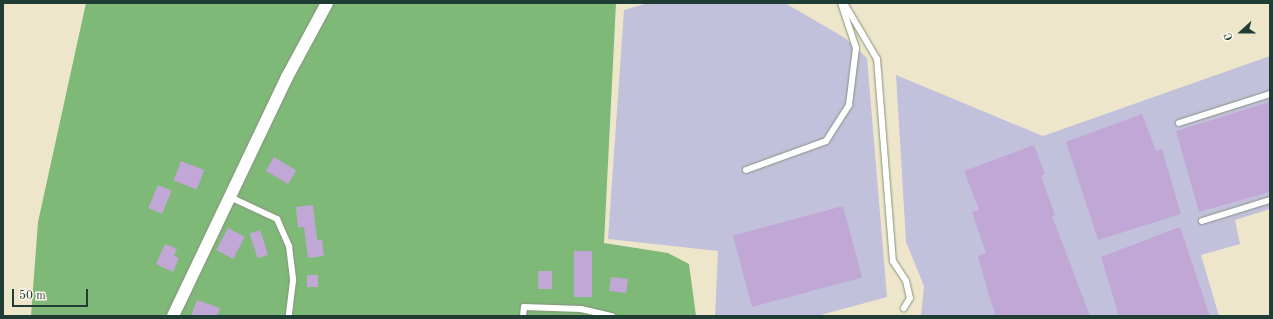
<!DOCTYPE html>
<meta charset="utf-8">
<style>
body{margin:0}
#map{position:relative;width:1273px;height:319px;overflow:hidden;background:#eee6ca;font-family:"Old Standard TT",serif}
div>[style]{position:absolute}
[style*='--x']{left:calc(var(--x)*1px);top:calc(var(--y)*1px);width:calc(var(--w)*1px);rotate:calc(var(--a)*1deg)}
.industrial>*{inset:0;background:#c2c1dc}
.forest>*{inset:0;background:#7fb978}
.building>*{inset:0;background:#c1a7d6;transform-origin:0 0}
.roads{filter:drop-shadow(0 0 1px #86927f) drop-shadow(0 0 1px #86927f)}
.lane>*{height:6px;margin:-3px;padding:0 3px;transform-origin:3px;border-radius:3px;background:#fff}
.street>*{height:12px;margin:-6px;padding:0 6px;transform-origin:6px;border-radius:6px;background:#fff}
span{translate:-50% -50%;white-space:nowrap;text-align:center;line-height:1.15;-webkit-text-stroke:3px #fbf7ec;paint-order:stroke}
.frame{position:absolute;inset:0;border:4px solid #1f3d34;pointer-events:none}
.north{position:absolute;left:1221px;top:12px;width:40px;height:40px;-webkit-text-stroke:3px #fbf7ec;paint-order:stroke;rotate:249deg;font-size:11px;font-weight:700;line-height:16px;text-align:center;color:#1f3d34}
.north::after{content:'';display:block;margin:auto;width:14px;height:18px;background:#1f3d34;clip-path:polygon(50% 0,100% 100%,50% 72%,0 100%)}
.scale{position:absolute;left:12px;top:289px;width:76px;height:18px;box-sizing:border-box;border:2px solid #1f3d34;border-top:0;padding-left:5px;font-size:12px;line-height:14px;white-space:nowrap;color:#1f3d34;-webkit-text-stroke:3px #fbf7ec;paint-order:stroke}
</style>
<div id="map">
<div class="industrial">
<i style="clip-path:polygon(648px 3px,785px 3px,845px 38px,867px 58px,887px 297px,817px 316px,715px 316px,718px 251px,608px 239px,624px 10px)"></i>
<i style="clip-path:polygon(1270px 56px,1270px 209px,1235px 220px,1240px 244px,1201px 255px,1219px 316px,921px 316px,924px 286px,906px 242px,896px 75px,1043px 136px)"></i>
</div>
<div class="forest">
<i style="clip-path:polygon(86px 3px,616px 3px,604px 243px,668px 253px,689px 264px,696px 316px,31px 316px,38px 222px)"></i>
</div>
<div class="building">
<i style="clip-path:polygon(1270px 102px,1270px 192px,1199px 212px,1176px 131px)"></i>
<i style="clip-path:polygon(1142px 114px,1156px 151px,1162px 149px,1181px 214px,1098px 240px,1066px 142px)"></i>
<i style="clip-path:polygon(1034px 145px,1045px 174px,1041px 176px,1055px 215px,1052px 216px,1090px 316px,996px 316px,988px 293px,978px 256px,986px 253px,972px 212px,979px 210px,964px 171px)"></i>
<i style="left:274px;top:157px;width:26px;height:16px;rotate:31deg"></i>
<i style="left:181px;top:161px;width:25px;height:21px;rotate:21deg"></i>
<i style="left:158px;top:185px;width:15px;height:25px;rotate:23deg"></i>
<i style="clip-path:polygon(313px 205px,317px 240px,322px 240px,324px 256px,308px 258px,304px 227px,298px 228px,296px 207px)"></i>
<i style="left:843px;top:206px;width:74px;height:114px;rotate:75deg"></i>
<i style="clip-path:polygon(1180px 227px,1210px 316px,1119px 316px,1101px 257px)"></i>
<i style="left:228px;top:228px;width:19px;height:25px;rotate:28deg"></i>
<i style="left:260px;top:230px;width:26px;height:11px;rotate:72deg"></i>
<i style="clip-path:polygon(165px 244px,177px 249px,174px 256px,179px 258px,173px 272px,156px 264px)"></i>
<i style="left:574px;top:251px;width:18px;height:46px"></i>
<i style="left:538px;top:271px;width:14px;height:18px"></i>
<i style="left:307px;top:275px;width:11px;height:12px"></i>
<i style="left:611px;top:277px;width:17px;height:14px;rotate:7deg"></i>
<i style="clip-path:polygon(197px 300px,220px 308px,217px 316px,191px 316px)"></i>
</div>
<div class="roads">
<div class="lane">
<i style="--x:844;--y:3;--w:65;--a:59.5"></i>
<i style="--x:877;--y:59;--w:203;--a:85.5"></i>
<i style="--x:893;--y:261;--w:24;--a:57"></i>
<i style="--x:906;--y:281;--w:17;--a:77"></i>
<i style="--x:910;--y:298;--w:12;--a:121"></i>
<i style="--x:1179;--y:123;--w:96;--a:-17.7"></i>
<i style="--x:746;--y:170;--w:85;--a:-19.9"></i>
<i style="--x:826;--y:141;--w:43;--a:-57.4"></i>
<i style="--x:849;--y:105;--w:57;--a:-83"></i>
<i style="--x:856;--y:48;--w:47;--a:-108.4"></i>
<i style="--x:232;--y:198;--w:50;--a:25"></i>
<i style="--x:277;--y:219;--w:30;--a:66"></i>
<i style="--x:289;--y:246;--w:35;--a:83"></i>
<i style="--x:293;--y:281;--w:35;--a:97"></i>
<i style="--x:1202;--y:221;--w:71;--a:-17.2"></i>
<i style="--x:523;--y:316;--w:9;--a:-84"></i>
<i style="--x:524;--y:307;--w:57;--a:2"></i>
<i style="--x:581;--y:309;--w:32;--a:13"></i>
</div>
<div class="street">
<i style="--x:173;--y:316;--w:265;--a:-64.5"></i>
<i style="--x:287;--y:77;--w:84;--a:-61.6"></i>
</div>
</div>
<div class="frame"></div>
<div class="north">С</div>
<div class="scale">50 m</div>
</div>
